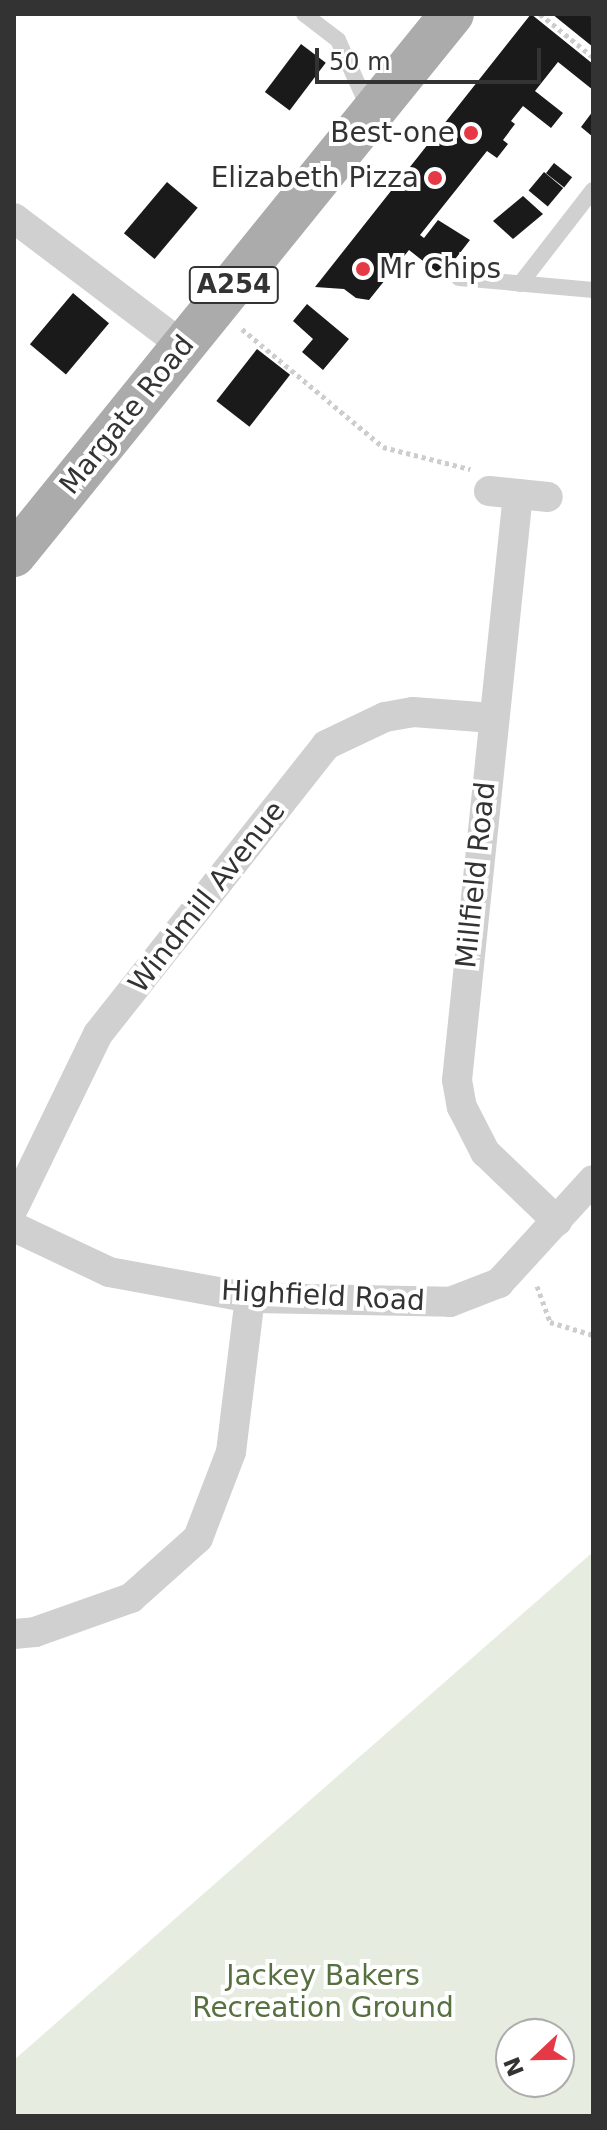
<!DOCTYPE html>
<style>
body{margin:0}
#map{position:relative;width:607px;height:2130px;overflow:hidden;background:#fff;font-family:"DejaVu Sans",sans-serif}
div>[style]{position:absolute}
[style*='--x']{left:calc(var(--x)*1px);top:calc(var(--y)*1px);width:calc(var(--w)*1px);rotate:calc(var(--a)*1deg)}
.green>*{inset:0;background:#e6ecdf}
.building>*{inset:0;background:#1a1a1a;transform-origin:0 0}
.path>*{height:5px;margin-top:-2.5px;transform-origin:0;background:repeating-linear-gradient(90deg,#cdcdcd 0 4px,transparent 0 8px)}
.lane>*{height:16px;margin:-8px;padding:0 8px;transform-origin:8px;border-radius:8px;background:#d0d0d0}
.street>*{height:30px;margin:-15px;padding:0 15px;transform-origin:15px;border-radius:15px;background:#d0d0d0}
.primary>*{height:44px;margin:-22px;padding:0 22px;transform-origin:22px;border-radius:22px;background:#ababab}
.dots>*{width:22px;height:22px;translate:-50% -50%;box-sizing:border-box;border:4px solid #fff;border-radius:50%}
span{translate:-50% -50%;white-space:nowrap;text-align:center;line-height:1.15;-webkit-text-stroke:8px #fff;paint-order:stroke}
.shield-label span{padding:2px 6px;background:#fff;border:2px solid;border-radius:6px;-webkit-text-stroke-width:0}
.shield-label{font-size:26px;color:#333;font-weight:700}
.poi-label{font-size:28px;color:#333}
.right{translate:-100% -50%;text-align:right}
.left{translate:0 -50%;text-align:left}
.street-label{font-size:28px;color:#333}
.park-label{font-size:28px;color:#56703f}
.frame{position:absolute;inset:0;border:16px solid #333;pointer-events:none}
.north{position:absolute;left:495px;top:2018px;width:80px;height:80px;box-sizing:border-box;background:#fff;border:2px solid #adadad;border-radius:50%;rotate:248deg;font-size:22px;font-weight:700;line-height:32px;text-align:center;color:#333}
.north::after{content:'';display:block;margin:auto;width:28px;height:36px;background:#e63946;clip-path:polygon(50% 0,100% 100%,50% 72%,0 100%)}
.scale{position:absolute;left:315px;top:48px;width:226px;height:36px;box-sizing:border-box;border:4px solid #333;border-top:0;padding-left:10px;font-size:24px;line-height:28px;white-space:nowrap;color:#333;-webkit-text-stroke:6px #fff;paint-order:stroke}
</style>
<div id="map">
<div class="green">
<i style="clip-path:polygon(evenodd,593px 1552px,593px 2116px,14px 2116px,14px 2060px,593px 1552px,511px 2034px,559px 2034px,559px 2082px,511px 2082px,511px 2034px)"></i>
</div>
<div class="building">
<i style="clip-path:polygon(531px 14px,593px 64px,593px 90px,558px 62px,535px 91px,563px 113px,551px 128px,523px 106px,511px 121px,515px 124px,503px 140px,508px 144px,497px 158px,487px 151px,420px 235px,424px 238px,438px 220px,470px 240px,442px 276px,409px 250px,369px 300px,356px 298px,344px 289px,315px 287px)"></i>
<i style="clip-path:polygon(552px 14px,588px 14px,593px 18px,593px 47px)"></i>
<i style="left:301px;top:44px;width:31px;height:60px;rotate:37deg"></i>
<i style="clip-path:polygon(593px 111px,593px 137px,581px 127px)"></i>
<i style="left:554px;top:163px;width:23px;height:13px;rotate:38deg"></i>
<i style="left:544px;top:172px;width:25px;height:24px;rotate:40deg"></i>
<i style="left:167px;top:182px;width:40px;height:67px;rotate:40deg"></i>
<i style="clip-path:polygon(523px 196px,543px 214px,513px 239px,493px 221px)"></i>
<i style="left:73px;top:293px;width:47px;height:67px;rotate:40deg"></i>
<i style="clip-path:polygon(307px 304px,349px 339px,323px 370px,302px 352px,313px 339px,293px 321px)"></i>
<i style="left:257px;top:349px;width:42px;height:66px;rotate:38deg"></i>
</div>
<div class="path">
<i style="--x:540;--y:14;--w:68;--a:39.1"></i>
<i style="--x:242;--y:329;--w:184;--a:39.9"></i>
<i style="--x:383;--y:447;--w:90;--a:14.2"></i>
<i style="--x:537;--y:1286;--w:38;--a:70"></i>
<i style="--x:550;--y:1322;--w:45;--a:16.8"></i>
</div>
<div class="lane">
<i style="--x:304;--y:14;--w:43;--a:37.4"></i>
<i style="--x:338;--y:40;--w:76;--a:65.8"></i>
<i style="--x:459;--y:278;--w:135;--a:5.1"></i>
<i style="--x:520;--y:284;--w:119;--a:-52.2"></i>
</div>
<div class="street">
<i style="--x:14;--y:218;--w:212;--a:37.1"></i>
<i style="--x:489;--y:491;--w:59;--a:5.8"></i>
<i style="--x:518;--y:494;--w:589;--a:95.94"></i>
<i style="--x:457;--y:1080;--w:27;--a:80"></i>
<i style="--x:462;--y:1107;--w:51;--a:62.9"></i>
<i style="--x:485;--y:1152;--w:100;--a:43.8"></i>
<i style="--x:14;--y:1207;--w:192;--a:-64.1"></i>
<i style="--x:98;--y:1034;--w:368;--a:-51.7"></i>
<i style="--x:326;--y:745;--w:65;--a:-25.4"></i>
<i style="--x:385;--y:717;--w:28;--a:-10"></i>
<i style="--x:413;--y:712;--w:80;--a:4.3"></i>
<i style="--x:14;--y:1227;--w:105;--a:25.3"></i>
<i style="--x:109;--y:1272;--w:143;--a:10.4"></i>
<i style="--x:250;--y:1298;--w:200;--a:1.1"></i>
<i style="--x:450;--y:1302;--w:53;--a:-21.2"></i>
<i style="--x:499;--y:1283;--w:139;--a:-47.6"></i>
<i style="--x:14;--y:1634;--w:21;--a:-5"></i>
<i style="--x:35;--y:1632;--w:102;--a:-19.5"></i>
<i style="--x:131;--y:1598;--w:90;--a:-41.8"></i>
<i style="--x:198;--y:1538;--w:92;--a:-69"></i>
<i style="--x:231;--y:1452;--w:155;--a:-83"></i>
</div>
<div class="primary">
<i style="--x:14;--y:555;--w:696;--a:-51.01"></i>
</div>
<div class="dots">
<i style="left:471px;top:133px;background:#e63946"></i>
<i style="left:435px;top:178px;background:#e63946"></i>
<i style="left:363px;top:269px;background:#e63946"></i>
</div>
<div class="shield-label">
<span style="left:234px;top:285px">A254</span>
</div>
<div class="poi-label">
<span class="right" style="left:455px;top:133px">Best-one</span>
<span class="right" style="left:419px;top:178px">Elizabeth Pizza</span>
<span class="left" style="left:379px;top:269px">Mr Chips</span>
</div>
<div class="street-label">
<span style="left:127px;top:415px;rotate:-51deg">Margate Road</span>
<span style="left:476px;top:875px;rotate:-84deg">Millfield Road</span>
<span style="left:207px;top:897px;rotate:-52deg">Windmill Avenue</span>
<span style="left:323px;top:1296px;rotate:3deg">Highfield Road</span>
</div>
<div class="park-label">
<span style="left:323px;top:1992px">Jackey Bakers<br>Recreation Ground</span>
</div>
<div class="frame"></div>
<div class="north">N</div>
<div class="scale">50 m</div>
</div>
